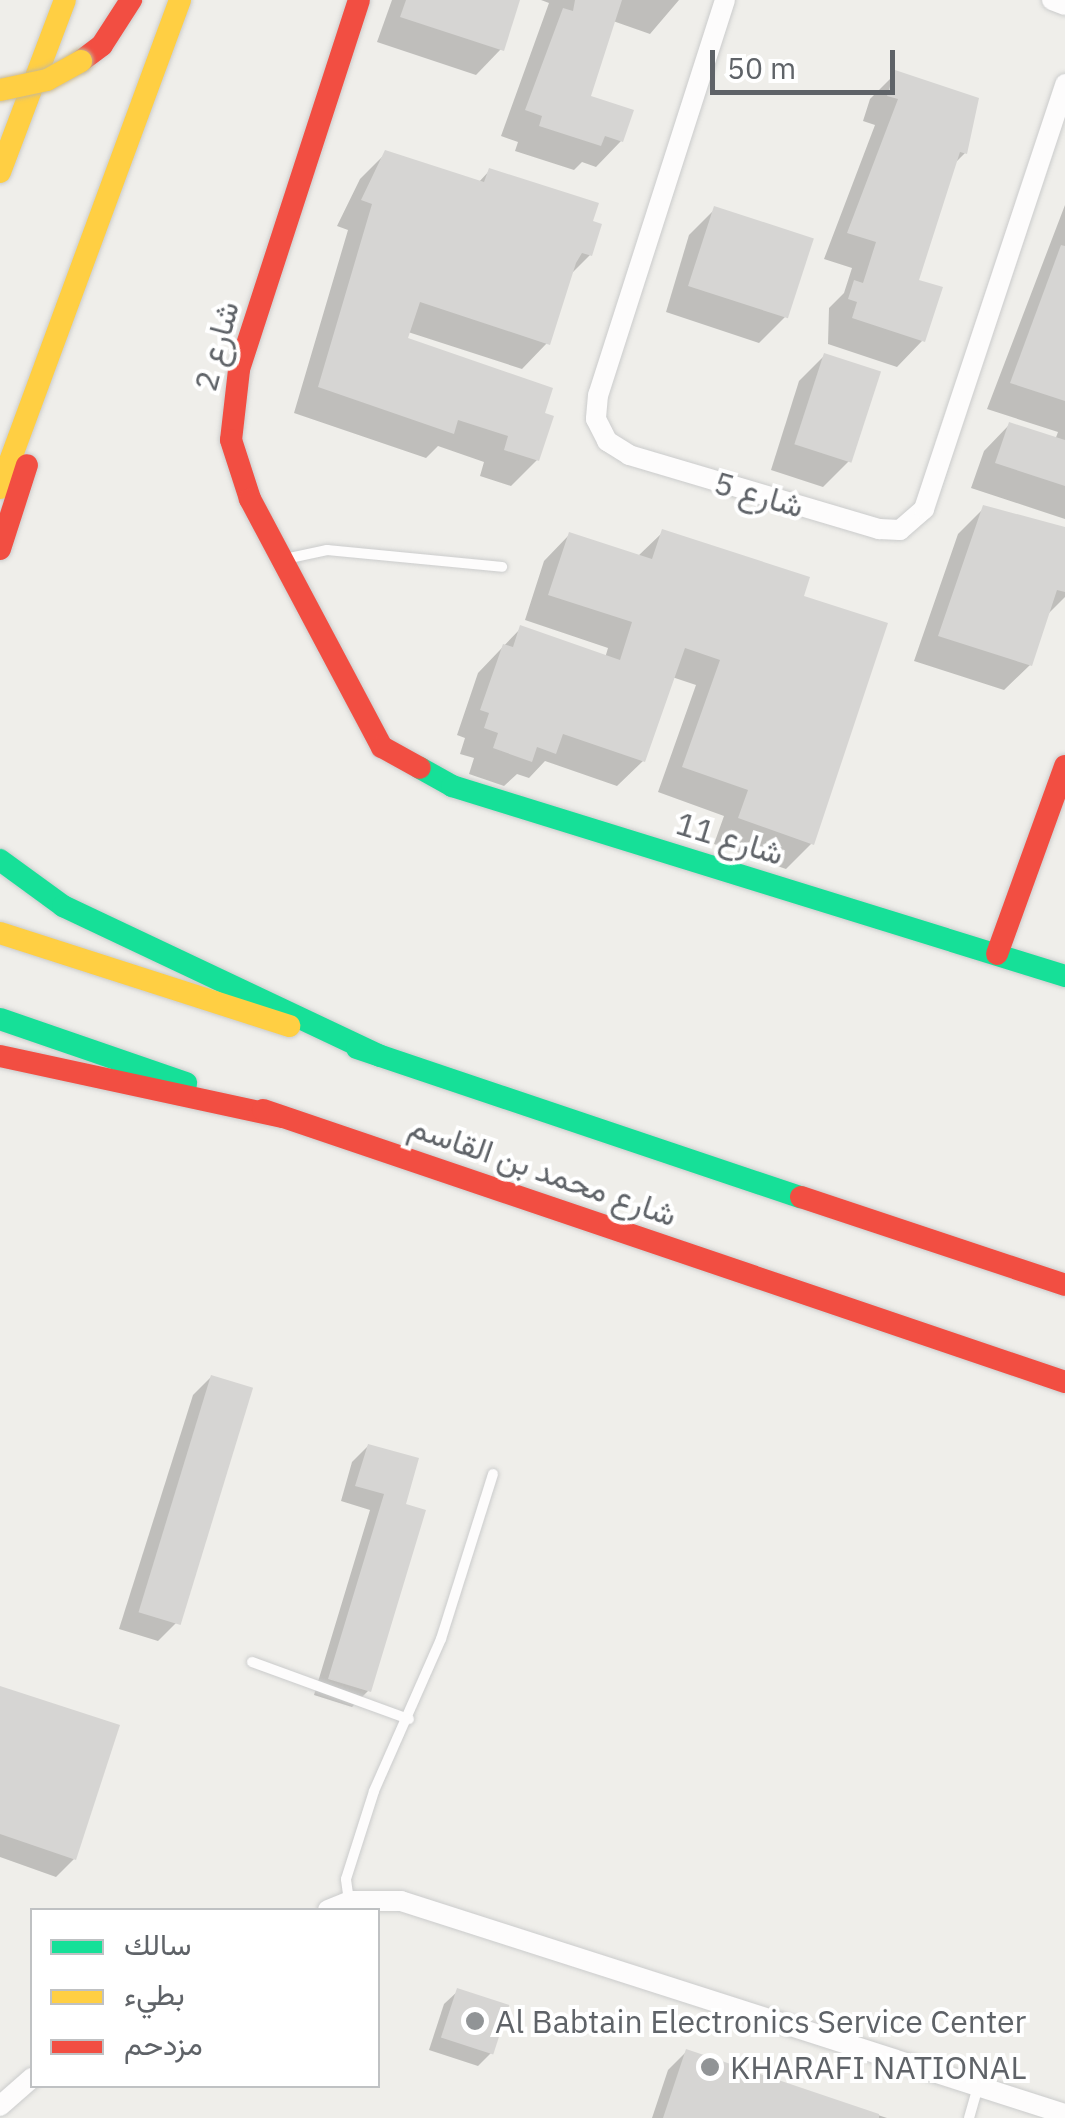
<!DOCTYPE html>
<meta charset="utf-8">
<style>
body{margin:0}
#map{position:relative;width:1065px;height:2118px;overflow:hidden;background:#efeeea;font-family:"IBM Plex Sans",Vazirmatn,sans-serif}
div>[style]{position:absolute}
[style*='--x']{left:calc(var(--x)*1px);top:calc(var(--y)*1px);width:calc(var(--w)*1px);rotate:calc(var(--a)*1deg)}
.shadow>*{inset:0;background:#0003}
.building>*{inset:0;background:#d6d5d3;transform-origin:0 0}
.roads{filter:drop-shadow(0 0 2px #cbcccc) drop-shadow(0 0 2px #cbcccc)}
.lane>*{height:10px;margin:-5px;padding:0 5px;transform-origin:5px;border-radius:5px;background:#fdfcfc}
.street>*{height:20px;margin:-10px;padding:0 10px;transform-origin:10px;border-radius:10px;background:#fdfcfc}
.fast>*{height:22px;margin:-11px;padding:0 11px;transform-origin:11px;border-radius:11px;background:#16e098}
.slow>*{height:22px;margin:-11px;padding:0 11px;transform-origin:11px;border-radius:11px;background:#ffcf43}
.jam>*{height:22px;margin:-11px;padding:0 11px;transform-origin:11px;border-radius:11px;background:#f24e42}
.bridges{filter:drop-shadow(0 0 2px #c8b996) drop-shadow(0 0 2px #c8b996)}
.slow-bridge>*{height:22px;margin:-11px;padding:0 11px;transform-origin:11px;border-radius:11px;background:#ffcf43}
.dots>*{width:28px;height:28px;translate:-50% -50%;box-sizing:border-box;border:5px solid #fff;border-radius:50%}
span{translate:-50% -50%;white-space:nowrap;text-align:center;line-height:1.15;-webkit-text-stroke:8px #fff;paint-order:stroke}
.street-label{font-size:32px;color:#5f6368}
.poi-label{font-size:32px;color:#5f6368}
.left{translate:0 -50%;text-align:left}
.legend{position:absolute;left:30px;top:1908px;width:350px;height:180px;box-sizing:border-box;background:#fff;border:2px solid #bfc1c3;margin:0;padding:12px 18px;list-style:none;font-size:30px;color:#5f6368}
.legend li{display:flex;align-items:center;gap:20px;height:50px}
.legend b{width:50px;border:2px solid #bfc1c3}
.scale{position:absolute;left:710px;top:50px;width:185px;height:45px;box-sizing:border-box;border:5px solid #5f6368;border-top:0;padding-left:12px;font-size:30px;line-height:35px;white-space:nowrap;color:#5f6368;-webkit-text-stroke:8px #fff;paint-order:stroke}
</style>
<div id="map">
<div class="shadow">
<i style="clip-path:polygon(517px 0,501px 49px,476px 75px,377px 42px,392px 0)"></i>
<i style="clip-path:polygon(541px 0,679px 0,650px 34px,613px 21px,588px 98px,621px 141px,596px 167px,582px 162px,574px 170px,515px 151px,518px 142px,501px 136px,549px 3px)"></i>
<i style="clip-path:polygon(896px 73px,965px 153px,954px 164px,915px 281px,922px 341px,897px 367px,828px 344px,829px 308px,844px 293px,852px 268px,824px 259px,875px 125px,863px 121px,870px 99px)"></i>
<i style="clip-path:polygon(386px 153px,478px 183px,490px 170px,590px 223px,590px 255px,570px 275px,547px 343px,522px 369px,408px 332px,405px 339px,542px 415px,537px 460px,511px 486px,480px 476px,484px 462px,438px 446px,426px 458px,294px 413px,348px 230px,337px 226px,360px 179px)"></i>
<i style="clip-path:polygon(1065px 205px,1065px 519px,971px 488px,984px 451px,1009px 425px,1055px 440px,1058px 432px,987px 409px)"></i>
<i style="clip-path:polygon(715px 209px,785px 317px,759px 343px,666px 312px,689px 235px)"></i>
<i style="clip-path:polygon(825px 355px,849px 461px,823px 487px,771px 470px,799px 381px)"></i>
<i style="clip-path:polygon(984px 508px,1065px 531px,1065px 597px,1045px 617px,1030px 665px,1004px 690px,914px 661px,958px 534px)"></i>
<i style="clip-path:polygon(663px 532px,800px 598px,812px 843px,786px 869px,714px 844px,724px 816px,658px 792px,696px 685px,672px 677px,643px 761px,617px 786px,545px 761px,529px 778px,517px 774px,504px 786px,469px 774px,474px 758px,460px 754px,465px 738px,457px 735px,478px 673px,521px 628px,605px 658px,608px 648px,525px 620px,544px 561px,569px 535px,637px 557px)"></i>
<i style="clip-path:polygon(211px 1377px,176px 1623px,158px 1641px,119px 1629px,193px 1395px)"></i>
<i style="clip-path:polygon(368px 1446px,403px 1505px,368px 1691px,352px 1707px,314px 1695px,370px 1510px,341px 1501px,352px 1462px)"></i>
<i style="clip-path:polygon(0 1688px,74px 1859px,56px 1877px,0 1857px)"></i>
<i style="clip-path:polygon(458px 1991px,491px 2053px,478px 2066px,429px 2050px,444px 2004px)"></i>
<i style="clip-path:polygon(686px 2052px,887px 2118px,652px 2118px,668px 2070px)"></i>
</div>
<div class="building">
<i style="clip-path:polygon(406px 0,520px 0,504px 51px,400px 17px)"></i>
<i style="clip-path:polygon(575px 0,622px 0,591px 96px,634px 110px,623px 142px,605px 136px,601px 146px,539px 126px,542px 116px,525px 110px,563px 8px,573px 11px)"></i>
<i style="clip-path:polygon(895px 70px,979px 98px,967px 154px,960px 152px,919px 280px,943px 287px,925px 342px,852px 318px,857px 302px,848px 299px,854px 280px,863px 283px,876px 242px,847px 233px,898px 99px,887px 96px)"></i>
<i style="clip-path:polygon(385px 150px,484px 182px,489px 168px,599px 203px,593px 221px,602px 224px,592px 256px,582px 253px,576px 263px,550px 345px,420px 302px,408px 338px,553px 388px,545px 413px,554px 416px,539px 461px,504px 450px,508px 436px,458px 420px,454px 434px,318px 387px,372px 204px,361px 200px)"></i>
<i style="left:714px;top:206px;width:105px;height:84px;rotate:18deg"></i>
<i style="clip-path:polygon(1061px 245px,1065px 246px,1065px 401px,1010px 383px)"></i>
<i style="left:824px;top:353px;width:60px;height:96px;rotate:18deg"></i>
<i style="clip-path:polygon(1009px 422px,1065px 440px,1065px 486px,995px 463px)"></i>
<i style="clip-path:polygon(983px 505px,1065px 527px,1065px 592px,1057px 590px,1032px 666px,938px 636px)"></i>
<i style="clip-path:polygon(662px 529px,810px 577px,804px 596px,888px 623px,814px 845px,738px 818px,748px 790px,682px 767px,720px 660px,685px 648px,645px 762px,563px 734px,556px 754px,537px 747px,532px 762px,493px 748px,498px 733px,484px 728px,489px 713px,480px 710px,503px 644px,513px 647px,520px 625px,620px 660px,632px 622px,548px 595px,569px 532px,652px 559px)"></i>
<i style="left:211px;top:1375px;width:44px;height:248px;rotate:17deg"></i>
<i style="clip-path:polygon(368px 1444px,419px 1458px,406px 1504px,426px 1510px,371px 1692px,328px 1679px,384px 1494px,355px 1486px)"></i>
<i style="clip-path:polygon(0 1686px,120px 1725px,76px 1860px,0 1834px)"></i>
<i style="left:457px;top:1988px;width:55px;height:52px;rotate:18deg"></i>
<i style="clip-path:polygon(686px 2049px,879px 2114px,879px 2118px,663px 2118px)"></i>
</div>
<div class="roads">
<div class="lane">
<i style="--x:285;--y:559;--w:43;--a:-12.1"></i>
<i style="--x:327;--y:550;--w:176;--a:5.5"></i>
<i style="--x:252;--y:1662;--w:167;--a:20"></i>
<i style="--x:349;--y:1901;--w:22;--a:-98"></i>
<i style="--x:346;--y:1879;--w:92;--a:-72.3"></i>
<i style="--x:374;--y:1791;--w:166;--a:-66.2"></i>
<i style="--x:441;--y:1639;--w:173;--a:-72.5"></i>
<i style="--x:969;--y:2118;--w:32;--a:-74"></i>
</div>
<div class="street">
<i style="--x:725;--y:0;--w:415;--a:107.8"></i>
<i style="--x:598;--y:395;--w:24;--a:95"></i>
<i style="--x:596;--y:419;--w:25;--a:63"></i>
<i style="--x:607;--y:441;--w:26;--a:32"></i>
<i style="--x:629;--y:455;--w:261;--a:16.5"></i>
<i style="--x:879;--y:529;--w:21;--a:3"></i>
<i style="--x:900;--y:530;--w:32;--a:-41"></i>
<i style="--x:924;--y:509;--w:448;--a:-71.6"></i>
<i style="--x:1052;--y:0;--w:14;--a:21"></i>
<i style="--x:328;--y:1910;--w:24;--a:-22"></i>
<i style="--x:350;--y:1901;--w:51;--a:0"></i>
<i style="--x:401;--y:1901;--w:697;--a:17.79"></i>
<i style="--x:0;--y:2106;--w:43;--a:-41.2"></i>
</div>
<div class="fast">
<i style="--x:420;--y:768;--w:37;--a:29"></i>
<i style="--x:452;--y:786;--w:642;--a:17.22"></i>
<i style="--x:0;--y:860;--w:78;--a:36.1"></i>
<i style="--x:63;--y:906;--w:351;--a:25.3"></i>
<i style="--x:0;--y:1019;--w:197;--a:19"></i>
<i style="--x:357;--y:1048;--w:468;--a:18.6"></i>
</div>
<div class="slow">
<i style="--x:0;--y:172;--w:184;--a:-69.3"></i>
<i style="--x:0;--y:488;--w:520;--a:-69.75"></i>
<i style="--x:0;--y:933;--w:304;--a:17.8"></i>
</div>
<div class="jam">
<i style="--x:359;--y:0;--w:389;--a:108"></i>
<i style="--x:239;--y:370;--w:70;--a:96.5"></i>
<i style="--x:231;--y:440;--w:62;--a:72.1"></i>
<i style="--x:250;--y:499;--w:281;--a:62"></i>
<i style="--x:382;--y:747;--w:43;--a:28.9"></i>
<i style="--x:81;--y:61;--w:26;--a:-37"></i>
<i style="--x:102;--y:45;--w:54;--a:-57.2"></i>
<i style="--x:0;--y:549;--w:88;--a:-72.2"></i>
<i style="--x:997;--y:954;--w:200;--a:-70.1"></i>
<i style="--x:0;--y:1056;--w:289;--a:12.2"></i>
<i style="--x:263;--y:1110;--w:847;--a:18.73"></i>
<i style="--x:801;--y:1197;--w:278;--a:18.4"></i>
</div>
</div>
<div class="bridges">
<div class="slow-bridge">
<i style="--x:0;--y:90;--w:48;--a:-12"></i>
<i style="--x:47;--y:80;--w:39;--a:-29"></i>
</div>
</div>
<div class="dots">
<i style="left:475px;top:2021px;background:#919496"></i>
<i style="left:710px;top:2067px;background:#919496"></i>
</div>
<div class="street-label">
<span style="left:216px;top:346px;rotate:-75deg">شارع 2</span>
<span style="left:759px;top:494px;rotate:16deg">شارع 5</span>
<span style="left:730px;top:838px;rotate:17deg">شارع 11</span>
<span style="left:543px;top:1170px;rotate:19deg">شارع محمد بن القاسم</span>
</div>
<div class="poi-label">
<span class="left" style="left:495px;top:2021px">Al Babtain Electronics Service Center</span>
<span class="left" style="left:730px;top:2067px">KHARAFI NATIONAL</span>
</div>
<ul class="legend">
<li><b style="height:12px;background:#16e098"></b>سالك</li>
<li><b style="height:12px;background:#ffcf43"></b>بطيء</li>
<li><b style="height:12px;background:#f24e42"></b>مزدحم</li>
</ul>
<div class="scale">50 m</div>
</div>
